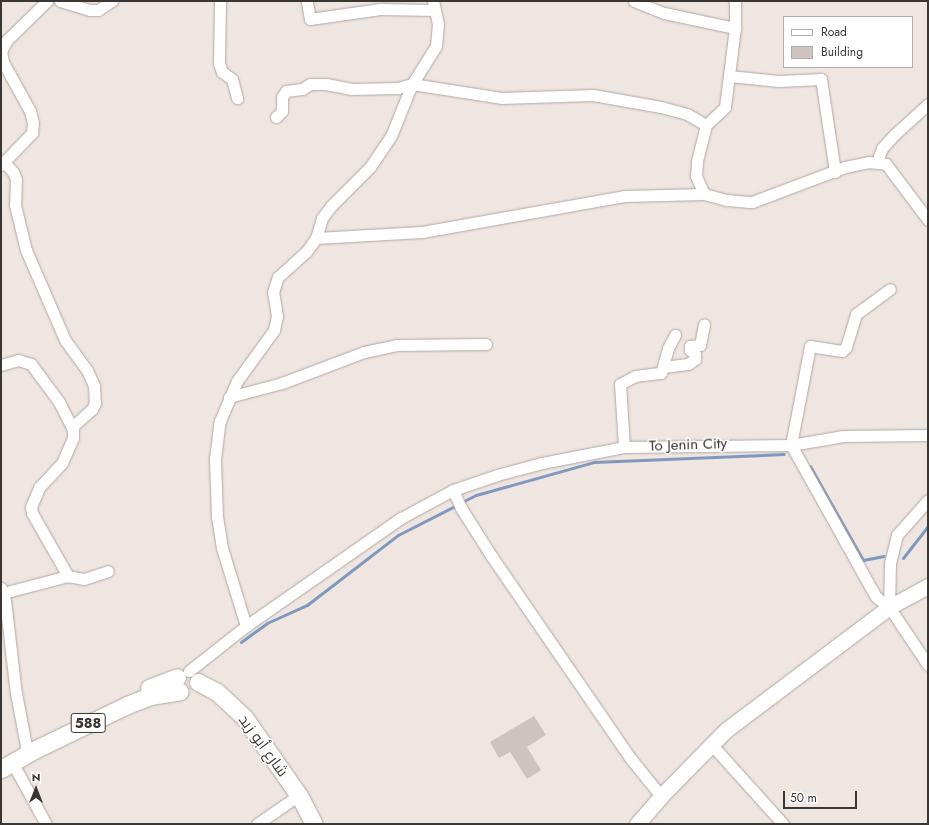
<!DOCTYPE html>
<meta charset="utf-8">
<style>
body{margin:0}
#map{position:relative;width:929px;height:825px;overflow:hidden;background:#f0e6e1;font-family:Jost,Cairo,sans-serif}
div>[style]{position:absolute}
[style*='--x']{left:calc(var(--x)*1px);top:calc(var(--y)*1px);width:calc(var(--w)*1px);rotate:calc(var(--a)*1deg)}
.stream>*{height:3px;margin:-1.5px;padding:0 1.5px;transform-origin:1.5px;border-radius:1.5px;background:#8098be}
.building>*{inset:0;background:#cec3bf}
.roads{filter:drop-shadow(0 0 1px #b1a6a2) drop-shadow(0 0 1px #b1a6a2)}
.street>*{height:11px;margin:-5.5px;padding:0 5.5px;transform-origin:5.5px;border-radius:5.5px;background:#fff}
.secondary>*{height:15px;margin:-7.5px;padding:0 7.5px;transform-origin:7.5px;border-radius:7.5px;background:#fff}
.primary>*{height:17px;margin:-8.5px;padding:0 8.5px;transform-origin:8.5px;border-radius:8.5px;background:#fff}
span{translate:-50% -50%;white-space:nowrap;text-align:center;line-height:1.15;-webkit-text-stroke:3px #fff;paint-order:stroke}
.shield-label span{padding:1px 3px;background:#fff;border:1px solid;border-radius:3px;-webkit-text-stroke-width:0}
.shield-label{font-size:14px;color:#3a3634;font-weight:700}
.street-label{font-size:15px;color:#3a3634}
.frame{position:absolute;inset:0;border:2px solid #3a3634;pointer-events:none}
.legend{position:absolute;left:783px;top:16px;width:130px;height:52px;box-sizing:border-box;background:#fff;border:1px solid #b0afae;margin:0;padding:5px 7px;list-style:none;font-size:12px;color:#3a3634}
.legend li{display:flex;align-items:center;gap:8px;height:20px}
.legend b{width:20px;border:1px solid #b0afae}
.north{position:absolute;left:16px;top:769px;width:40px;height:40px;-webkit-text-stroke:3px #fff;paint-order:stroke;rotate:0deg;font-size:11px;font-weight:700;line-height:16px;text-align:center;color:#3a3634}
.north::after{content:'';display:block;margin:auto;width:14px;height:18px;background:#3a3634;clip-path:polygon(50% 0,100% 100%,50% 72%,0 100%)}
.scale{position:absolute;left:783px;top:791px;width:74px;height:18px;box-sizing:border-box;border:2px solid #3a3634;border-top:0;padding-left:5px;font-size:12px;line-height:14px;white-space:nowrap;color:#3a3634;-webkit-text-stroke:3px #fff;paint-order:stroke}
</style>
<div id="map">
<div class="stream">
<i style="--x:810;--y:466;--w:108;--a:60.6"></i>
<i style="--x:863;--y:560;--w:21;--a:-11"></i>
<i style="--x:462;--y:502;--w:16;--a:-27"></i>
<i style="--x:476;--y:495;--w:123;--a:-15.6"></i>
<i style="--x:594;--y:462;--w:190;--a:-2.4"></i>
<i style="--x:903;--y:558;--w:41;--a:-52"></i>
<i style="--x:241;--y:642;--w:32;--a:-36"></i>
<i style="--x:267;--y:623;--w:44;--a:-24.2"></i>
<i style="--x:307;--y:605;--w:115;--a:-37.6"></i>
<i style="--x:398;--y:535;--w:66;--a:-27"></i>
</div>
<div class="building">
<i style="clip-path:polygon(534px 716px,546px 735px,527px 747px,541px 770px,527px 779px,510px 752px,499px 758px,490px 742px)"></i>
</div>
<div class="roads">
<div class="street">
<i style="--x:60;--y:1;--w:31;--a:17"></i>
<i style="--x:90;--y:10;--w:8;--a:0"></i>
<i style="--x:98;--y:10;--w:17;--a:-33"></i>
<i style="--x:220;--y:1;--w:62;--a:90.9"></i>
<i style="--x:219;--y:63;--w:9;--a:72"></i>
<i style="--x:222;--y:72;--w:12;--a:35"></i>
<i style="--x:232;--y:79;--w:20;--a:75"></i>
<i style="--x:634;--y:1;--w:32;--a:22"></i>
<i style="--x:664;--y:13;--w:73;--a:11.9"></i>
<i style="--x:307;--y:2;--w:17;--a:80"></i>
<i style="--x:310;--y:19;--w:71;--a:-8.1"></i>
<i style="--x:380;--y:9;--w:54;--a:1.1"></i>
<i style="--x:729;--y:76;--w:50;--a:5.7"></i>
<i style="--x:779;--y:81;--w:42;--a:-2.7"></i>
<i style="--x:821;--y:79;--w:94;--a:81.4"></i>
<i style="--x:276;--y:117;--w:8;--a:-45"></i>
<i style="--x:282;--y:111;--w:14;--a:-90"></i>
<i style="--x:282;--y:97;--w:7;--a:-56"></i>
<i style="--x:286;--y:91;--w:16;--a:-7"></i>
<i style="--x:302;--y:89;--w:9;--a:-32"></i>
<i style="--x:310;--y:84;--w:16;--a:0"></i>
<i style="--x:326;--y:84;--w:25;--a:11"></i>
<i style="--x:351;--y:89;--w:47;--a:-1.2"></i>
<i style="--x:398;--y:88;--w:15;--a:-16"></i>
<i style="--x:412;--y:84;--w:90;--a:8.9"></i>
<i style="--x:501;--y:98;--w:92;--a:-1.9"></i>
<i style="--x:593;--y:95;--w:69;--a:10"></i>
<i style="--x:661;--y:107;--w:27;--a:15"></i>
<i style="--x:687;--y:114;--w:22;--a:30"></i>
<i style="--x:877;--y:162;--w:15;--a:-70"></i>
<i style="--x:882;--y:148;--w:19;--a:-47"></i>
<i style="--x:895;--y:134;--w:45;--a:-42.3"></i>
<i style="--x:1;--y:163;--w:3;--a:-18"></i>
<i style="--x:4;--y:162;--w:13;--a:48"></i>
<i style="--x:13;--y:172;--w:8;--a:67"></i>
<i style="--x:16;--y:179;--w:26;--a:92"></i>
<i style="--x:15;--y:205;--w:46;--a:76.3"></i>
<i style="--x:26;--y:250;--w:98;--a:66.6"></i>
<i style="--x:65;--y:340;--w:37;--a:54"></i>
<i style="--x:87;--y:370;--w:17;--a:66"></i>
<i style="--x:94;--y:386;--w:17;--a:87"></i>
<i style="--x:95;--y:403;--w:7;--a:117"></i>
<i style="--x:92;--y:409;--w:27;--a:138"></i>
<i style="--x:1;--y:165;--w:45;--a:-45.9"></i>
<i style="--x:32;--y:133;--w:10;--a:-84"></i>
<i style="--x:33;--y:123;--w:12;--a:-104"></i>
<i style="--x:30;--y:111;--w:56;--a:-118.9"></i>
<i style="--x:3;--y:62;--w:11;--a:-100"></i>
<i style="--x:1;--y:51;--w:13;--a:-61"></i>
<i style="--x:7;--y:40;--w:56;--a:-44.3"></i>
<i style="--x:704;--y:194;--w:20;--a:-114"></i>
<i style="--x:696;--y:176;--w:15;--a:-86"></i>
<i style="--x:697;--y:161;--w:37;--a:-76"></i>
<i style="--x:706;--y:125;--w:26;--a:-43"></i>
<i style="--x:725;--y:107;--w:80;--a:-82.8"></i>
<i style="--x:735;--y:28;--w:27;--a:-90"></i>
<i style="--x:316;--y:238;--w:106;--a:-3.2"></i>
<i style="--x:422;--y:232;--w:205;--a:-10.1"></i>
<i style="--x:624;--y:196;--w:80;--a:-1.4"></i>
<i style="--x:704;--y:194;--w:24;--a:15"></i>
<i style="--x:727;--y:200;--w:25;--a:5"></i>
<i style="--x:752;--y:202;--w:99;--a:-20.6"></i>
<i style="--x:845;--y:167;--w:24;--a:-12"></i>
<i style="--x:868;--y:162;--w:18;--a:6"></i>
<i style="--x:886;--y:164;--w:70;--a:53.1"></i>
<i style="--x:1;--y:365;--w:18;--a:-16"></i>
<i style="--x:18;--y:360;--w:14;--a:17"></i>
<i style="--x:31;--y:364;--w:47;--a:53.6"></i>
<i style="--x:59;--y:402;--w:30;--a:63"></i>
<i style="--x:73;--y:429;--w:9;--a:90"></i>
<i style="--x:73;--y:438;--w:27;--a:114"></i>
<i style="--x:62;--y:463;--w:34;--a:133"></i>
<i style="--x:39;--y:488;--w:21;--a:113"></i>
<i style="--x:31;--y:507;--w:6;--a:81"></i>
<i style="--x:32;--y:513;--w:73;--a:60.3"></i>
<i style="--x:663;--y:367;--w:25;--a:-7"></i>
<i style="--x:688;--y:364;--w:9;--a:-36"></i>
<i style="--x:695;--y:359;--w:5;--a:-90"></i>
<i style="--x:695;--y:354;--w:6;--a:-141"></i>
<i style="--x:690;--y:350;--w:4;--a:-90"></i>
<i style="--x:690;--y:346;--w:10;--a:-6"></i>
<i style="--x:700;--y:345;--w:21;--a:-79"></i>
<i style="--x:229;--y:397;--w:55;--a:-14.8"></i>
<i style="--x:282;--y:383;--w:88;--a:-20.7"></i>
<i style="--x:364;--y:352;--w:33;--a:-12"></i>
<i style="--x:396;--y:345;--w:90;--a:-0.6"></i>
<i style="--x:624;--y:447;--w:63;--a:-93.6"></i>
<i style="--x:620;--y:384;--w:17;--a:-28"></i>
<i style="--x:635;--y:376;--w:26;--a:-7"></i>
<i style="--x:661;--y:373;--w:26;--a:-74"></i>
<i style="--x:668;--y:348;--w:15;--a:-62"></i>
<i style="--x:453;--y:490;--w:20;--a:66"></i>
<i style="--x:461;--y:508;--w:58;--a:57.7"></i>
<i style="--x:492;--y:557;--w:245;--a:55.5"></i>
<i style="--x:631;--y:759;--w:48;--a:51"></i>
<i style="--x:928;--y:500;--w:47;--a:131.5"></i>
<i style="--x:897;--y:535;--w:30;--a:104"></i>
<i style="--x:890;--y:564;--w:43;--a:91.3"></i>
<i style="--x:889;--y:607;--w:70;--a:56.1"></i>
<i style="--x:1;--y:588;--w:13;--a:72"></i>
<i style="--x:5;--y:600;--w:94;--a:83.3"></i>
<i style="--x:16;--y:693;--w:54;--a:79.3"></i>
<i style="--x:3;--y:593;--w:67;--a:-14.7"></i>
<i style="--x:68;--y:576;--w:16;--a:11"></i>
<i style="--x:84;--y:579;--w:25;--a:-18"></i>
<i style="--x:889;--y:607;--w:16;--a:-142"></i>
<i style="--x:876;--y:597;--w:174;--a:-119.2"></i>
<i style="--x:791;--y:445;--w:101;--a:-79.1"></i>
<i style="--x:810;--y:346;--w:32;--a:9"></i>
<i style="--x:842;--y:351;--w:6;--a:-45"></i>
<i style="--x:846;--y:347;--w:34;--a:-73"></i>
<i style="--x:856;--y:314;--w:42;--a:-36.3"></i>
<i style="--x:246;--y:626;--w:82;--a:-107.1"></i>
<i style="--x:222;--y:548;--w:31;--a:-99"></i>
<i style="--x:217;--y:517;--w:58;--a:-92"></i>
<i style="--x:215;--y:459;--w:38;--a:-83"></i>
<i style="--x:220;--y:421;--w:43;--a:-67"></i>
<i style="--x:237;--y:381;--w:63;--a:-54"></i>
<i style="--x:274;--y:330;--w:14;--a:-78"></i>
<i style="--x:277;--y:316;--w:24;--a:-99"></i>
<i style="--x:273;--y:292;--w:16;--a:-72"></i>
<i style="--x:278;--y:277;--w:38;--a:-42"></i>
<i style="--x:306;--y:252;--w:17;--a:-54"></i>
<i style="--x:316;--y:238;--w:21;--a:-73"></i>
<i style="--x:322;--y:218;--w:15;--a:-53"></i>
<i style="--x:331;--y:206;--w:55;--a:-45"></i>
<i style="--x:370;--y:167;--w:37;--a:-56"></i>
<i style="--x:391;--y:136;--w:56;--a:-68"></i>
<i style="--x:412;--y:84;--w:45;--a:-57.7"></i>
<i style="--x:436;--y:46;--w:22;--a:-85"></i>
<i style="--x:438;--y:24;--w:24;--a:-102"></i>
<i style="--x:189;--y:671;--w:73;--a:-38.3"></i>
<i style="--x:246;--y:626;--w:189;--a:-34.9"></i>
<i style="--x:401;--y:518;--w:59;--a:-28.3"></i>
<i style="--x:453;--y:490;--w:46;--a:-18.8"></i>
<i style="--x:497;--y:475;--w:47;--a:-14.9"></i>
<i style="--x:542;--y:463;--w:84;--a:-11"></i>
<i style="--x:624;--y:447;--w:167;--a:-0.7"></i>
<i style="--x:791;--y:445;--w:53;--a:-9.8"></i>
<i style="--x:843;--y:436;--w:85;--a:-0.7"></i>
<i style="--x:711;--y:744;--w:108;--a:48"></i>
<i style="--x:12;--y:762;--w:71;--a:61.3"></i>
<i style="--x:257;--y:824;--w:51;--a:-34.6"></i>
</div>
<div class="secondary">
<i style="--x:637;--y:824;--w:37;--a:-49"></i>
<i style="--x:661;--y:796;--w:93;--a:-45.4"></i>
<i style="--x:726;--y:730;--w:204;--a:-37"></i>
<i style="--x:889;--y:607;--w:44;--a:-28.3"></i>
</div>
<div class="primary">
<i style="--x:198;--y:682;--w:21;--a:28"></i>
<i style="--x:217;--y:692;--w:37;--a:43"></i>
<i style="--x:244;--y:717;--w:98;--a:55"></i>
<i style="--x:300;--y:797;--w:30;--a:63"></i>
<i style="--x:149;--y:688;--w:30;--a:-21"></i>
<i style="--x:1;--y:769;--w:40;--a:-29.7"></i>
<i style="--x:36;--y:749;--w:101;--a:-25.8"></i>
<i style="--x:127;--y:705;--w:25;--a:-21"></i>
<i style="--x:150;--y:696;--w:30;--a:-9"></i>
</div>
</div>
<div class="shield-label">
<span style="left:88px;top:723px">588</span>
</div>
<div class="street-label">
<span style="left:688px;top:445px;rotate:-2deg">To Jenin City</span>
<span style="left:263px;top:746px;rotate:54deg">شارع أبو زيد</span>
</div>
<div class="frame"></div>
<ul class="legend">
<li><b style="height:5px;background:#fff"></b>Road</li>
<li><b style="height:11px;background:#cec3bf"></b>Building</li>
</ul>
<div class="north">N</div>
<div class="scale">50 m</div>
</div>
